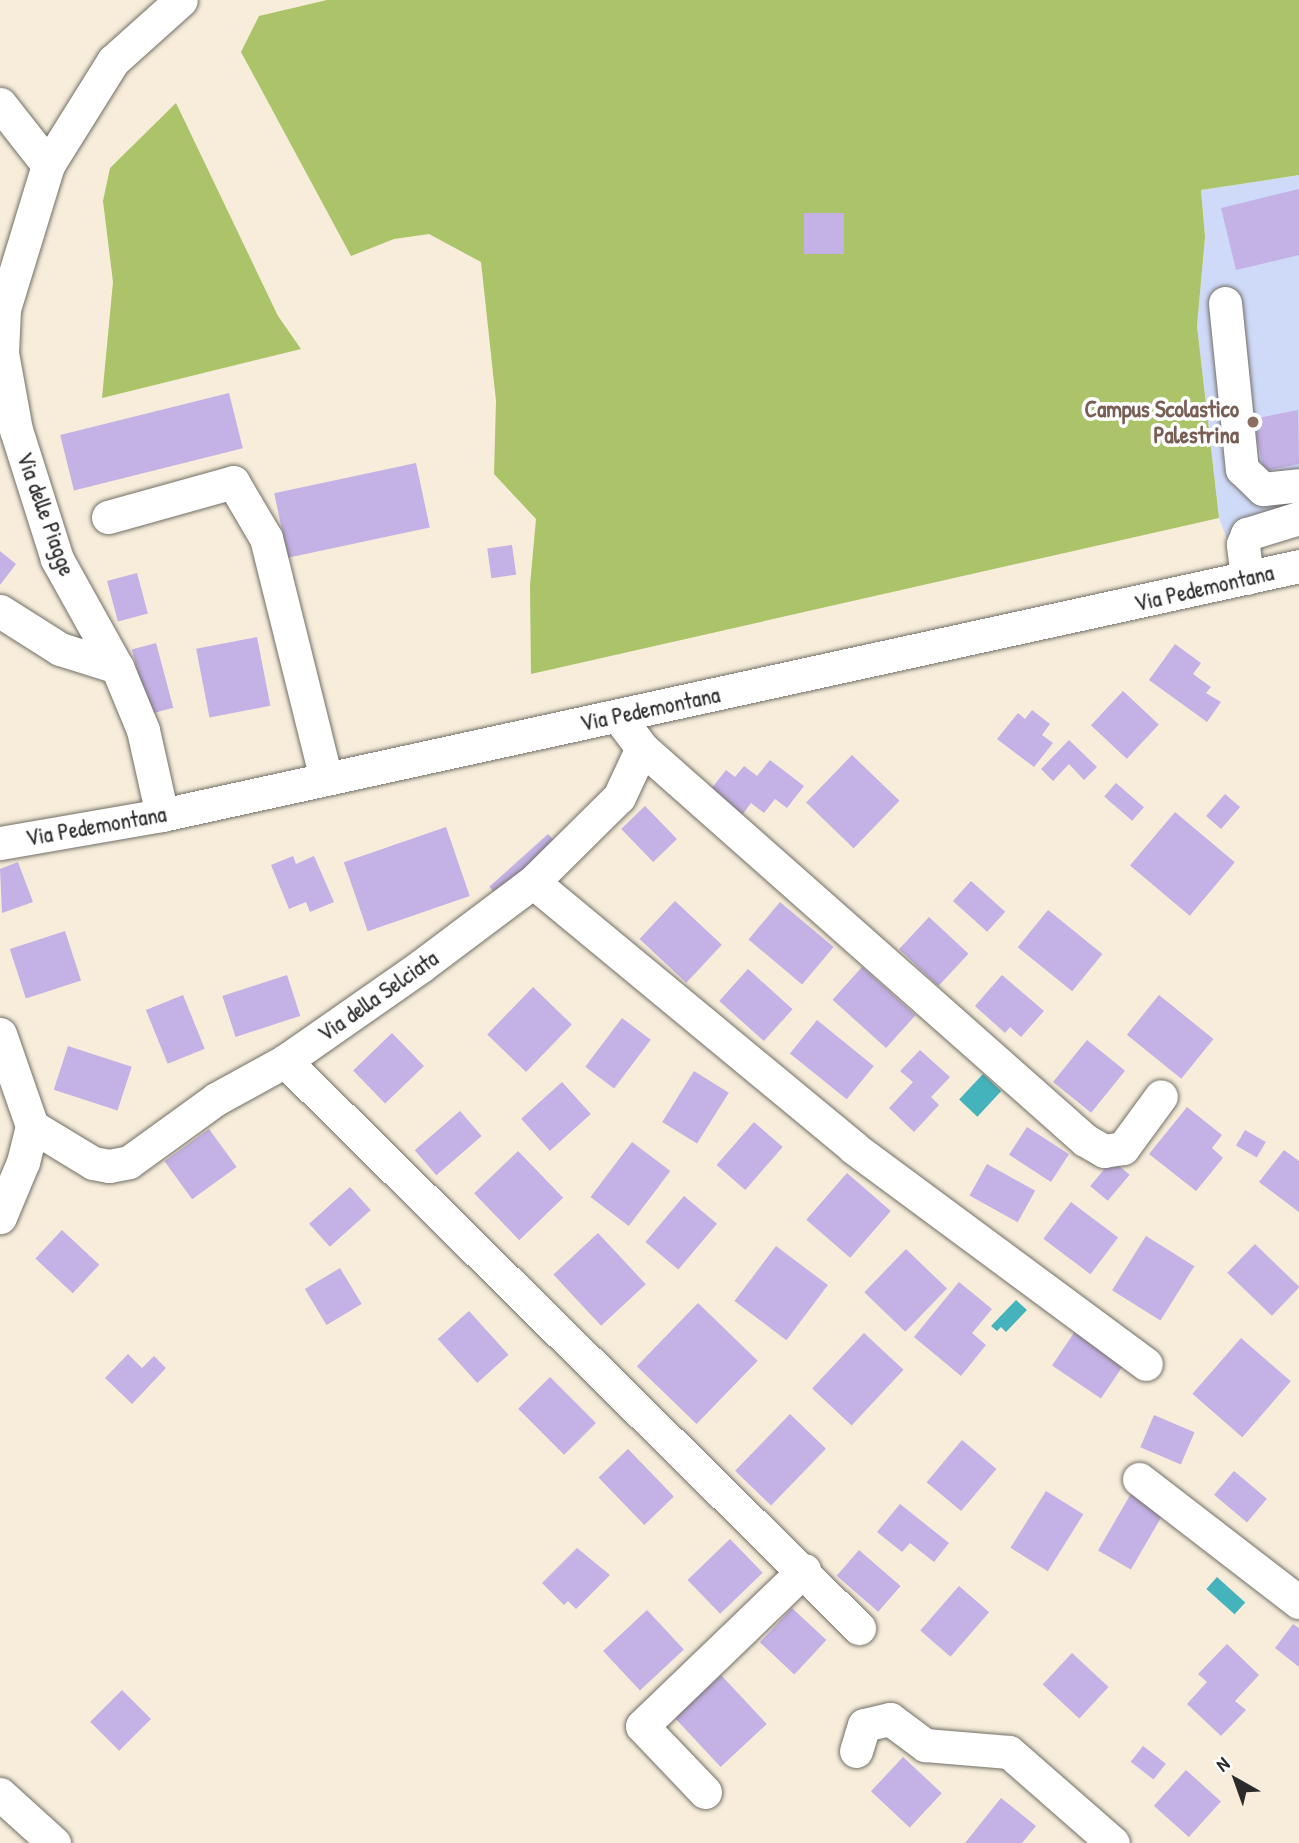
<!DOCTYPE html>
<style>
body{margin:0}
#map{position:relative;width:1299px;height:1843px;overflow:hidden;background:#f7edda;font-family:"Patrick Hand",sans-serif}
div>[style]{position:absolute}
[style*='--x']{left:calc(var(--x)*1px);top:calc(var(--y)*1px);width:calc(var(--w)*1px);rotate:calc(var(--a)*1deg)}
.built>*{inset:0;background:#cfdaf9}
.green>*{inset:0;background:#abc369}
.water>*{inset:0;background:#44b3bc;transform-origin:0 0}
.building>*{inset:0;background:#c4b1e5;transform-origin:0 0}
.roads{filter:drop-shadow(0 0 2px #726f68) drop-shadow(0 0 2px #726f68)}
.minor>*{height:33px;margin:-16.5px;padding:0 16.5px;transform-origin:16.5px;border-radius:16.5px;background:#fff}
.dots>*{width:19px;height:19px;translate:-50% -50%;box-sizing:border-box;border:4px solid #fff;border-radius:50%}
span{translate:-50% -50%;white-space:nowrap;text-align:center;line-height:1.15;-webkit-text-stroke:7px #fff;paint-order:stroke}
.education-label{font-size:23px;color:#785e54;font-weight:700}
.right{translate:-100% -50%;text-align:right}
.street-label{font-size:23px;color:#2b2b2b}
.north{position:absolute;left:1201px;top:1745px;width:70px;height:70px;-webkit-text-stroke:5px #fff;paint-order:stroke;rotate:320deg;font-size:19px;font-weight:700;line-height:28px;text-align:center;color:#2b2b2b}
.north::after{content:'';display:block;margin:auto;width:24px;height:32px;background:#2b2b2b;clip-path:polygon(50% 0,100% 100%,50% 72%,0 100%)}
</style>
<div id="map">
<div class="built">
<i style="clip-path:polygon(1299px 175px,1299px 537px,1232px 553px,1219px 518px,1197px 326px,1205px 237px,1201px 190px)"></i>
</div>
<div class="green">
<i style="clip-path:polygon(327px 0,1299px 0,1299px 175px,1201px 190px,1205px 237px,1197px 326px,1219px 518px,531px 674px,530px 585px,536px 519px,494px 474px,496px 401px,481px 262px,429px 234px,394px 239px,351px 256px,241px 52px,259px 16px)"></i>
<i style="clip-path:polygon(176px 103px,278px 316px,301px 349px,102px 398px,113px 282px,103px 201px,110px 168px)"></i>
</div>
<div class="water">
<i style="left:983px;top:1074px;width:25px;height:35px;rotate:43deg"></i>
<i style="clip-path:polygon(1016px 1300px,1027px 1310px,1006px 1332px,1001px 1327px,997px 1331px,991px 1326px)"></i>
<i style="left:1217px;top:1577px;width:38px;height:16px;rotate:42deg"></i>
</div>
<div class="building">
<i style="clip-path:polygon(1299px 189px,1299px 255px,1236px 270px,1221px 208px)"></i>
<i style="left:804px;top:213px;width:40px;height:41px"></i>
<i style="left:229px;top:393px;width:57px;height:174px;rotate:76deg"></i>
<i style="clip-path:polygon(1298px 410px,1299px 464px,1264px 471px,1253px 419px)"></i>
<i style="left:416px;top:463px;width:66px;height:145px;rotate:78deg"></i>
<i style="left:512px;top:545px;width:30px;height:25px;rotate:82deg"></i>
<i style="clip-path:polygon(0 551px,16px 564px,0 585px)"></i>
<i style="left:137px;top:573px;width:42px;height:31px;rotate:75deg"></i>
<i style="left:257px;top:637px;width:70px;height:62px;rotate:79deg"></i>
<i style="left:156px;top:643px;width:67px;height:25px;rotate:75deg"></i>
<i style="clip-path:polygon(1175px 644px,1201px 663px,1193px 674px,1211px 687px,1206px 693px,1221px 702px,1207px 722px,1149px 680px)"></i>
<i style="left:1123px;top:691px;width:49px;height:47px;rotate:43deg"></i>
<i style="clip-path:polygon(1032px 710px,1050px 724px,1042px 735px,1053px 743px,1034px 767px,997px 739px,1018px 713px,1025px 719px)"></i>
<i style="clip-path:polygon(1069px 740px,1097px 767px,1084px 780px,1069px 764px,1053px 781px,1041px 769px)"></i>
<i style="left:852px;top:755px;width:66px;height:66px;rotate:44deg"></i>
<i style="clip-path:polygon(770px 760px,804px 786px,787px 808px,775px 799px,764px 813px,751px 803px,740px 818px,708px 793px,726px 770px,735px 777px,744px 766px,757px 776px)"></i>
<i style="left:1116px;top:783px;width:37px;height:18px;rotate:41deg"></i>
<i style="left:1225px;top:794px;width:20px;height:29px;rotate:41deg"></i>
<i style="left:645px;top:806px;width:46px;height:33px;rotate:46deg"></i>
<i style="left:1175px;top:812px;width:78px;height:70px;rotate:40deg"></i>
<i style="left:446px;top:827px;width:73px;height:108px;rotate:71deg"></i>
<i style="left:548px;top:834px;width:12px;height:79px;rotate:48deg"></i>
<i style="clip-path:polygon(293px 856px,296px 864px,314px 856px,334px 902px,310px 912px,306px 902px,289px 909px,271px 865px)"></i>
<i style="clip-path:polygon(18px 862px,33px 902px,2px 913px,0 869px)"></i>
<i style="left:971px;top:881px;width:46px;height:27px;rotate:42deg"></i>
<i style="left:675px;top:901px;width:64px;height:52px;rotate:43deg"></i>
<i style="left:780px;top:902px;width:70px;height:49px;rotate:40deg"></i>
<i style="left:1048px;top:910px;width:70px;height:48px;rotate:39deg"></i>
<i style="left:929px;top:917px;width:54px;height:44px;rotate:43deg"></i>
<i style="left:65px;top:931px;width:52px;height:58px;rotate:72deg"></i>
<i style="left:862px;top:967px;width:72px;height:44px;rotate:42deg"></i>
<i style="left:748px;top:969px;width:60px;height:43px;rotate:42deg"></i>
<i style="left:287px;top:975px;width:43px;height:68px;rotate:72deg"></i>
<i style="clip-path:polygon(1002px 975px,1044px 1011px,1021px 1037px,1010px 1027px,1005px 1033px,975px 1006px)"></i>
<i style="left:533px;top:987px;width:54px;height:66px;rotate:44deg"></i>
<i style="left:183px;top:995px;width:58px;height:40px;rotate:68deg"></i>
<i style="left:1159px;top:995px;width:70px;height:51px;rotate:39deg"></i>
<i style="left:622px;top:1018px;width:36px;height:61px;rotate:37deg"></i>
<i style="left:817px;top:1020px;width:73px;height:43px;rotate:39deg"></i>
<i style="left:392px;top:1033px;width:46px;height:54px;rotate:46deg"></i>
<i style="left:1087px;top:1040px;width:49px;height:54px;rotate:39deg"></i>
<i style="left:68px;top:1046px;width:67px;height:46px;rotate:18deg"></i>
<i style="clip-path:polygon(920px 1050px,950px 1077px,931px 1097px,939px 1105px,914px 1132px,889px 1108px,913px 1082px,900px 1071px)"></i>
<i style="left:694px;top:1071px;width:41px;height:60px;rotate:32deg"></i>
<i style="left:562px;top:1082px;width:43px;height:55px;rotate:48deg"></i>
<i style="clip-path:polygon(1187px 1107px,1222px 1135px,1212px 1148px,1223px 1158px,1196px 1191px,1149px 1154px)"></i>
<i style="left:460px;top:1111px;width:33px;height:60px;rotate:49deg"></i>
<i style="left:754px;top:1122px;width:38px;height:57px;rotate:41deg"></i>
<i style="left:1027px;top:1127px;width:50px;height:33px;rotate:33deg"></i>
<i style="left:209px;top:1129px;width:47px;height:55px;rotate:54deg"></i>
<i style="left:1245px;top:1130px;width:24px;height:18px;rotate:30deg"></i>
<i style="left:632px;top:1142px;width:48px;height:69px;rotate:37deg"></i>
<i style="clip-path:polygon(1284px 1150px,1299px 1161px,1299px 1212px,1259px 1182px)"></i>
<i style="left:518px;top:1151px;width:65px;height:61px;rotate:46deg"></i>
<i style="left:1112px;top:1160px;width:23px;height:34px;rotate:40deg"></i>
<i style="left:987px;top:1164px;width:55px;height:36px;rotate:29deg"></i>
<i style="left:847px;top:1173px;width:58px;height:62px;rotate:41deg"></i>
<i style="left:350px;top:1187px;width:31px;height:55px;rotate:48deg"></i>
<i style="left:684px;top:1196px;width:43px;height:60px;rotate:40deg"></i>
<i style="left:1071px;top:1202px;width:59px;height:46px;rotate:37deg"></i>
<i style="left:62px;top:1230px;width:51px;height:39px;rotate:43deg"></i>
<i style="left:598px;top:1233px;width:70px;height:61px;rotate:47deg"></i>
<i style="left:1146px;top:1236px;width:57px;height:64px;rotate:32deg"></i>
<i style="left:1255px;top:1244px;width:62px;height:40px;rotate:44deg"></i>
<i style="left:776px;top:1246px;width:65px;height:69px;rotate:37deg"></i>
<i style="left:906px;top:1249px;width:57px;height:60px;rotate:44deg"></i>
<i style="left:340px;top:1268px;width:42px;height:41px;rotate:59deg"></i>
<i style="clip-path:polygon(959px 1282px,992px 1309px,972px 1333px,986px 1345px,961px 1376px,914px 1337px)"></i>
<i style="left:698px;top:1303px;width:83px;height:88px;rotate:44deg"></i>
<i style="left:469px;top:1311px;width:59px;height:42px;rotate:48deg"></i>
<i style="left:1080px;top:1324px;width:59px;height:50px;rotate:34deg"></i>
<i style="left:864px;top:1333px;width:54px;height:76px;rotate:43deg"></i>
<i style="left:1241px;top:1338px;width:66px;height:74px;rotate:41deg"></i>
<i style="clip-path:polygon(128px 1354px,142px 1368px,154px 1356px,166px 1368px,132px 1404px,105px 1378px)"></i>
<i style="left:550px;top:1377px;width:65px;height:45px;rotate:45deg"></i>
<i style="left:790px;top:1414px;width:50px;height:79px;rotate:44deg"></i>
<i style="left:1154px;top:1415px;width:44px;height:35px;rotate:23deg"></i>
<i style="left:962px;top:1440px;width:45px;height:55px;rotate:40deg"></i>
<i style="left:628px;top:1449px;width:66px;height:41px;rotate:46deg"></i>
<i style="left:1234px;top:1471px;width:43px;height:31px;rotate:40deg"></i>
<i style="left:1133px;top:1490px;width:38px;height:70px;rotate:30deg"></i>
<i style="left:1046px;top:1491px;width:44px;height:67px;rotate:32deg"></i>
<i style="clip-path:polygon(900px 1504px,949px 1543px,934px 1562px,910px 1543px,902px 1552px,877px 1532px)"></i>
<i style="left:730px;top:1539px;width:47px;height:59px;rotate:46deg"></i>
<i style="clip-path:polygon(577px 1548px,610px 1575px,576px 1609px,568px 1601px,564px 1605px,542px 1583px)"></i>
<i style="left:859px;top:1550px;width:55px;height:34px;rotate:41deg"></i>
<i style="left:959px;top:1586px;width:40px;height:59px;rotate:41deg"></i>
<i style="left:792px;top:1608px;width:47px;height:47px;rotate:43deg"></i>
<i style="left:647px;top:1610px;width:54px;height:60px;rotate:47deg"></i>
<i style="clip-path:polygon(1293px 1624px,1299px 1628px,1299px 1667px,1275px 1648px)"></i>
<i style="clip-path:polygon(1227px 1644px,1259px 1675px,1235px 1701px,1246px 1710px,1221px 1736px,1187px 1704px,1207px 1682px,1198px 1674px)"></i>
<i style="left:1072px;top:1653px;width:50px;height:43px;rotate:43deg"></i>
<i style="left:721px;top:1675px;width:67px;height:63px;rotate:47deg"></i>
<i style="left:122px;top:1690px;width:41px;height:45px;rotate:45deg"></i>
<i style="left:1143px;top:1746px;width:29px;height:20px;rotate:38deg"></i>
<i style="left:903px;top:1757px;width:53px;height:47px;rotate:43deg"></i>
<i style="left:1186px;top:1770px;width:47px;height:48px;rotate:42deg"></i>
<i style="clip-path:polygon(1001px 1798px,1036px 1826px,1022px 1843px,965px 1843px)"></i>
</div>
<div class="roads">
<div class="minor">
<i style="--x:0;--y:104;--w:78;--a:51.8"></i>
<i style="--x:1225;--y:303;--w:167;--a:84.2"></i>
<i style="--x:1242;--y:469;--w:29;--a:44"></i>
<i style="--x:1263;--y:489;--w:36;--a:-6"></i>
<i style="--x:108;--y:517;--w:130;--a:-15.6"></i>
<i style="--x:233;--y:482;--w:65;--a:59.5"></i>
<i style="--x:266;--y:538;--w:248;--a:76"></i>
<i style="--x:1247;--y:578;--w:34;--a:-97"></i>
<i style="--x:1243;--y:544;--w:11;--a:-68"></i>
<i style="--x:1247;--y:534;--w:54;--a:-17.1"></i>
<i style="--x:0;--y:611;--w:71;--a:32.3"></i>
<i style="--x:60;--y:649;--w:60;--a:17.5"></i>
<i style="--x:642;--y:748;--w:592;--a:41.5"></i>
<i style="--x:1085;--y:1140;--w:22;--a:30"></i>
<i style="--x:1104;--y:1151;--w:19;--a:-9"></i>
<i style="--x:1123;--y:1148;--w:64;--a:-53.8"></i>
<i style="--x:162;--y:815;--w:87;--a:-102.6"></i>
<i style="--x:143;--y:730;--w:68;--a:-112.4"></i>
<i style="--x:117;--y:667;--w:124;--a:-119.1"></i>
<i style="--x:57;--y:559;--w:135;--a:-107.6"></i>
<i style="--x:16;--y:430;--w:78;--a:-100.3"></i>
<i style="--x:2;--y:353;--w:44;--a:-87.4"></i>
<i style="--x:4;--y:309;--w:151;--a:-73"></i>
<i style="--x:48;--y:165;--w:123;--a:-58"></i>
<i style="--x:113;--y:61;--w:91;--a:-41.9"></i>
<i style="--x:0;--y:843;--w:164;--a:-9.8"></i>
<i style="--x:162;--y:815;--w:1164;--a:-12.35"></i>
<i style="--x:533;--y:882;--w:417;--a:39.6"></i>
<i style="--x:854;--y:1148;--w:363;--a:36.5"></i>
<i style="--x:0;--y:1034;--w:97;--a:70.8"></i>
<i style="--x:32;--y:1126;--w:37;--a:104"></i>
<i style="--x:23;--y:1162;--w:60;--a:112.7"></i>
<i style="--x:285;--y:1061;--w:807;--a:44.65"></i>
<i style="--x:32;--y:1126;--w:71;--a:31.2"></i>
<i style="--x:93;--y:1163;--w:16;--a:11"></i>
<i style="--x:109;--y:1166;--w:20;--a:-11"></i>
<i style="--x:129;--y:1162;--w:107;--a:-35.9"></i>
<i style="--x:216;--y:1099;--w:79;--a:-28.8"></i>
<i style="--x:285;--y:1061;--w:166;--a:-34.9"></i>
<i style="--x:421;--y:966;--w:140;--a:-36.9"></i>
<i style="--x:533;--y:882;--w:121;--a:-44.7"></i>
<i style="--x:619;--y:797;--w:54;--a:-64.9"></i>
<i style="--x:642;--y:748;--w:40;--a:-127"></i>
<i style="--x:1139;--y:1479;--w:202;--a:37.6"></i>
<i style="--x:856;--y:1751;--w:27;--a:-73"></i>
<i style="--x:864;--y:1725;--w:27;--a:-13"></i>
<i style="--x:890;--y:1719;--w:44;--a:36.6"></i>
<i style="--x:925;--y:1745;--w:84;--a:4.8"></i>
<i style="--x:1009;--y:1752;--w:138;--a:41.2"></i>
<i style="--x:705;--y:1792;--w:91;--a:-133.7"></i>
<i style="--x:642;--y:1726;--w:225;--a:-43.9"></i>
<i style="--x:0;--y:1794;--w:73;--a:42.2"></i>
</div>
</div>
<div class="dots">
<i style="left:1253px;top:422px;background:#8d6e63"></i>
</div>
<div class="education-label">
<span class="right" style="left:1239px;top:422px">Campus Scolastico<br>Palestrina</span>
</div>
<div class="street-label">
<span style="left:46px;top:514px;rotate:70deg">Via delle Piagge</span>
<span style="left:1204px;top:588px;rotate:-13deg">Via Pedemontana</span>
<span style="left:650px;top:709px;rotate:-12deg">Via Pedemontana</span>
<span style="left:96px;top:826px;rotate:-10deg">Via Pedemontana</span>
<span style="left:378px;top:996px;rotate:-35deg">Via della Selciata</span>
</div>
<div class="north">N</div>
</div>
